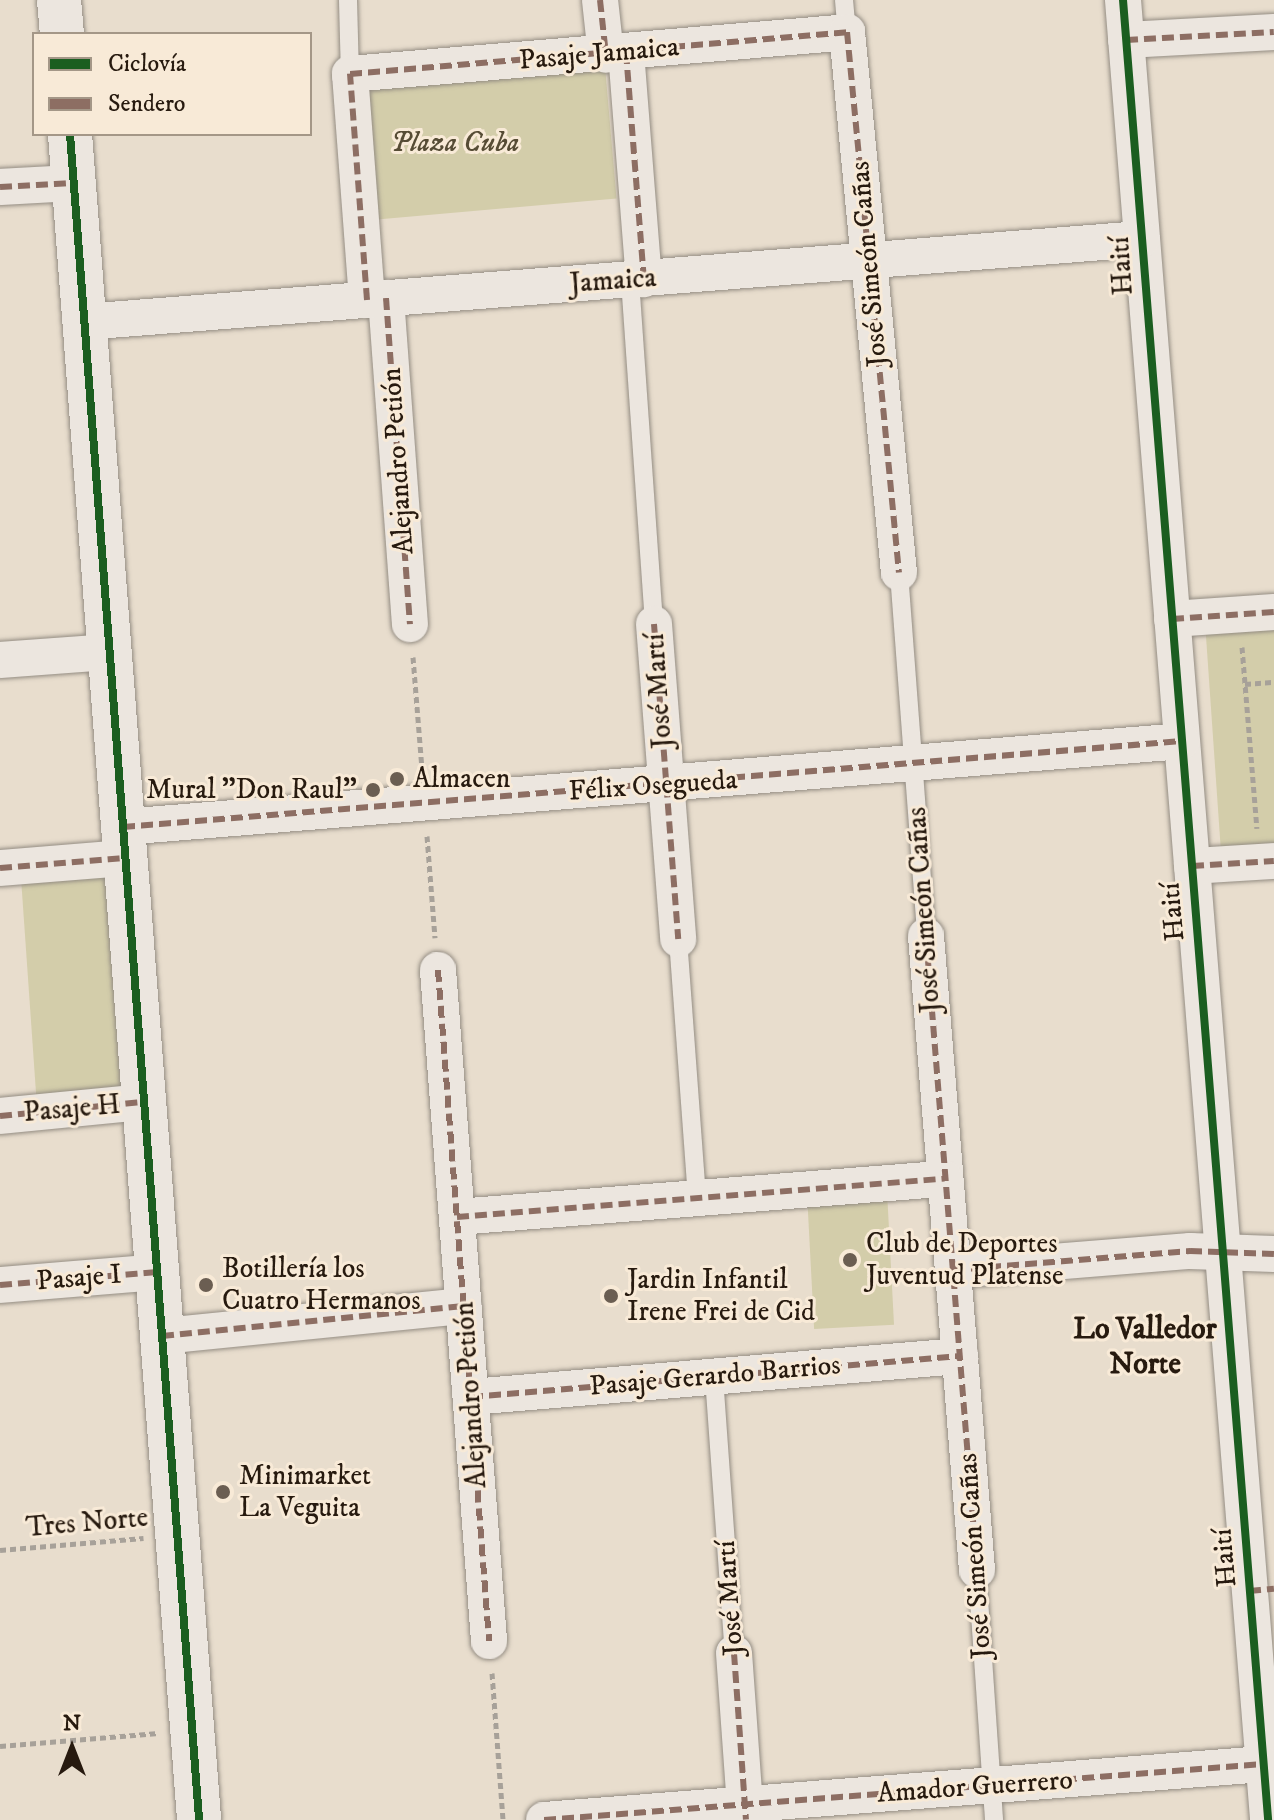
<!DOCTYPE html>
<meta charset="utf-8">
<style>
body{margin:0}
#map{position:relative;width:1274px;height:1820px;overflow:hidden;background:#e8ddcd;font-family:"IM FELL DW Pica",serif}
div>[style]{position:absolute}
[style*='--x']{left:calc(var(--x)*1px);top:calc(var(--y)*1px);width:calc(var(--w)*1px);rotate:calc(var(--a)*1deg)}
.green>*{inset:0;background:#d3cdaa;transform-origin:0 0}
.path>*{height:5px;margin-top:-2.5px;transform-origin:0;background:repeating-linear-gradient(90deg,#a7a199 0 6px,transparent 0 10px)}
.roads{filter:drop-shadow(0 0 2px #948d83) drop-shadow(0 0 2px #948d83)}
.lane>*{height:18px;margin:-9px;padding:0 9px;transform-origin:9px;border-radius:9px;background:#ece6df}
.street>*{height:36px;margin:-18px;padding:0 18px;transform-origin:18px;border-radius:18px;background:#ece6df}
.secondary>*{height:44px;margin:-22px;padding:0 22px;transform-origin:22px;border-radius:22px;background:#ece6df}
.quiet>*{height:6px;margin-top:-3px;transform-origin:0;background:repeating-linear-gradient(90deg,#8d6e63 0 12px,transparent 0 18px)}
.cycleway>*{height:8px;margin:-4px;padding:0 4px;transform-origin:4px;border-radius:4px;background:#1b5e20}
.dots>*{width:22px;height:22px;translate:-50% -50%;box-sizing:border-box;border:4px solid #f8ead7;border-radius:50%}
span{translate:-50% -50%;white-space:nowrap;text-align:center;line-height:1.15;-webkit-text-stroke:6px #f8ead7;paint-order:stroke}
.street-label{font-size:28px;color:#271a0f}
.park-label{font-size:28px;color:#564c35;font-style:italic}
.poi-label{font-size:28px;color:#271a0f}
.left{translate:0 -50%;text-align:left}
.right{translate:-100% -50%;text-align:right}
.neighbourhood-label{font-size:30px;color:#271a0f;font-weight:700}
.legend{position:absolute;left:32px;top:32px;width:280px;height:104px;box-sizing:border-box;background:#f8ead7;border:2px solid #a49787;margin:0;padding:10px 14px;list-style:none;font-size:24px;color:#271a0f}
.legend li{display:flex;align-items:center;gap:16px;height:40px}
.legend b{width:40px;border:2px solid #a49787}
.north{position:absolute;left:32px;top:1708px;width:80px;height:80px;-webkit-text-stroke:6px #f8ead7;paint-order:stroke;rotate:0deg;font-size:22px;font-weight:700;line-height:32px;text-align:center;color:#271a0f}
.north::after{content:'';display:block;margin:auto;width:28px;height:36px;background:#271a0f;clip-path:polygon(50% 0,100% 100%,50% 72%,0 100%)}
</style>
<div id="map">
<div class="green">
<i style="left:605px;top:67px;width:132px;height:243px;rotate:85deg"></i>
<i style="clip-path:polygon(1274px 618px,1274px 848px,1221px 852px,1205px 622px)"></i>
<i style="left:106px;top:875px;width:218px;height:85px;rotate:86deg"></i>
<i style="left:887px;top:1191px;width:134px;height:80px;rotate:87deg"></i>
</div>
<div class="path">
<i style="--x:1242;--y:647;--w:182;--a:85.3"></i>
<i style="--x:413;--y:657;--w:113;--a:85.4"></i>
<i style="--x:1245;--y:684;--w:29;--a:-4"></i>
<i style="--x:427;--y:836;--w:102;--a:85.5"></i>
<i style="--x:0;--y:1550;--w:144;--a:-4.8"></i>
<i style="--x:492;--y:1673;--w:147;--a:85.7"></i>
<i style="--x:0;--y:1746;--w:159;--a:-4.7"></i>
</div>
<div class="roads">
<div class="lane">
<i style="--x:348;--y:0;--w:74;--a:88.5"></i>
<i style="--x:844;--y:0;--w:32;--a:85"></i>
<i style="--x:630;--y:280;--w:345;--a:86"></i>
<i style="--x:899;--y:573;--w:364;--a:85.7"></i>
<i style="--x:678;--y:939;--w:260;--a:85.8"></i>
<i style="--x:714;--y:1377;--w:277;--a:85.9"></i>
<i style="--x:977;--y:1570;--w:251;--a:86.1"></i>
</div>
<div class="street">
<i style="--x:600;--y:0;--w:55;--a:83.8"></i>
<i style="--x:1123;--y:0;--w:1826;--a:85.44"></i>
<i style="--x:1126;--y:40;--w:148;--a:-3.1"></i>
<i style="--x:626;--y:52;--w:228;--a:85.5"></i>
<i style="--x:0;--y:187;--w:73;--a:-3.1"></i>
<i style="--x:386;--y:298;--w:327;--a:85.8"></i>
<i style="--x:367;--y:300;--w:227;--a:-94.3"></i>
<i style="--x:350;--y:74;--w:499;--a:-4.8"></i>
<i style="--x:847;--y:32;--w:543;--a:84.51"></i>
<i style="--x:84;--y:322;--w:1061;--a:-4.49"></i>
<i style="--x:1172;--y:619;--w:102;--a:-3.9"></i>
<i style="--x:654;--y:624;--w:316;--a:85.6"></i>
<i style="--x:0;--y:660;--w:110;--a:-4.2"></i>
<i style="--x:123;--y:827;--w:1062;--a:-4.64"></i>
<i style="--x:1192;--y:866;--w:82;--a:-3.5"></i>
<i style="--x:0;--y:868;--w:125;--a:-4.6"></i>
<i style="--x:926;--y:936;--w:636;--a:85.4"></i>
<i style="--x:438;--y:970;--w:673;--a:85.65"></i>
<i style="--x:0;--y:1116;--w:145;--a:-5.6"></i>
<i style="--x:457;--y:1217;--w:489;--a:-4.5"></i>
<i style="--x:953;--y:1270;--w:238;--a:-4.6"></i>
<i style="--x:1190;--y:1251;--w:84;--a:2"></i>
<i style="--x:0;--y:1285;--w:158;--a:-4.7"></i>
<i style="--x:162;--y:1336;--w:303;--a:-5.7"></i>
<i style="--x:471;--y:1397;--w:491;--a:-4.8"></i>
<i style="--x:734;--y:1653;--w:167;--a:85.9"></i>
<i style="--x:544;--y:1820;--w:721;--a:-4.45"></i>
</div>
<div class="secondary">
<i style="--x:59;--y:0;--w:34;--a:85"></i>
<i style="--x:70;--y:134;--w:1691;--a:85.62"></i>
</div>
</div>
<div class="quiet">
<i style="--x:600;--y:0;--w:55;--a:83.8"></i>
<i style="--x:1126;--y:40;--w:148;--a:-3.1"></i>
<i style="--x:626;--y:52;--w:228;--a:85.5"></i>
<i style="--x:0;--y:187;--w:73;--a:-3.1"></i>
<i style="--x:386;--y:298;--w:327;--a:85.8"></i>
<i style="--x:367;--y:300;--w:227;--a:-94.3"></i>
<i style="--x:350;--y:74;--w:499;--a:-4.8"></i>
<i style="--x:847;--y:32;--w:543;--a:84.51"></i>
<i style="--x:1172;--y:619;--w:102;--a:-3.9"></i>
<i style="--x:654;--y:624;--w:316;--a:85.6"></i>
<i style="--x:123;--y:827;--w:1062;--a:-4.64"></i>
<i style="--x:1192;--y:866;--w:82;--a:-3.5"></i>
<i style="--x:0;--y:868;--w:125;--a:-4.6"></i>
<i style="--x:926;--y:936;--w:636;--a:85.4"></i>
<i style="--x:438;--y:970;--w:673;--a:85.65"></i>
<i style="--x:0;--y:1116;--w:145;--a:-5.6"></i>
<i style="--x:457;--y:1217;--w:489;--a:-4.5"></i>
<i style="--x:953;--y:1270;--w:238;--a:-4.6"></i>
<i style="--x:1190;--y:1251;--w:84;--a:2"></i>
<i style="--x:0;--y:1285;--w:158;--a:-4.7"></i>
<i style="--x:162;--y:1336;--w:303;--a:-5.7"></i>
<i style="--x:471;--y:1397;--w:491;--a:-4.8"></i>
<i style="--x:1249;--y:1591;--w:25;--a:-5"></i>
<i style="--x:734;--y:1653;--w:167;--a:85.9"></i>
<i style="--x:544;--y:1820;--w:721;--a:-4.45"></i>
</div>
<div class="cycleway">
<i style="--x:1123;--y:0;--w:1826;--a:85.44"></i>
<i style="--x:70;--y:134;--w:1691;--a:85.62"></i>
</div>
<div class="dots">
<i style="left:397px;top:779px;background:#6b5e52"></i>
<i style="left:373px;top:790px;background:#6b5e52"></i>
<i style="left:850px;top:1260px;background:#6b5e52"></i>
<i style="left:206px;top:1285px;background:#6b5e52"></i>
<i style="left:611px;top:1296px;background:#6b5e52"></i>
<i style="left:223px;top:1492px;background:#6b5e52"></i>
</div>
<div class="street-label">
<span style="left:599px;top:54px;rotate:-5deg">Pasaje Jamaica</span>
<span style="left:869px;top:264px;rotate:-95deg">José Simeón Cañas</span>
<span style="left:1122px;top:266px;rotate:-94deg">Haití</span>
<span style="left:613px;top:281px;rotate:-4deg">Jamaica</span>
<span style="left:398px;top:461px;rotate:-94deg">Alejandro Petión</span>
<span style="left:659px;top:691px;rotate:-94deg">José Martí</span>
<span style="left:653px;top:786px;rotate:-4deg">Félix Osegueda</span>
<span style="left:924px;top:910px;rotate:-94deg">José Simeón Cañas</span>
<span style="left:1173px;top:912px;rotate:-95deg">Haití</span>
<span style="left:72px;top:1109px;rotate:-5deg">Pasaje H</span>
<span style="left:79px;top:1278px;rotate:-5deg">Pasaje I</span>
<span style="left:715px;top:1376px;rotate:-5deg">Pasaje Gerardo Barrios</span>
<span style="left:471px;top:1395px;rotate:-94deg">Alejandro Petión</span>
<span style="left:87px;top:1523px;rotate:-5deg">Tres Norte</span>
<span style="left:975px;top:1556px;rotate:-94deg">José Simeón Cañas</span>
<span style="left:1225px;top:1558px;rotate:-95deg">Haití</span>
<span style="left:730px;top:1598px;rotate:-94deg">José Martí</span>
<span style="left:975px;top:1787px;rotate:-4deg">Amador Guerrero</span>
</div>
<div class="park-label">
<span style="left:455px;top:143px">Plaza Cuba</span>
</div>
<div class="poi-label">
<span class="left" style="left:413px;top:779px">Almacen</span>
<span class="right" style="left:357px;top:790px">Mural "Don Raul"</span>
<span class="left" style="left:866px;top:1260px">Club de Deportes<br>Juventud Platense</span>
<span class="left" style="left:222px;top:1285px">Botillería los<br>Cuatro Hermanos</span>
<span class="left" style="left:627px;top:1296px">Jardin Infantil<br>Irene Frei de Cid</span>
<span class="left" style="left:239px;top:1492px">Minimarket<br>La Veguita</span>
</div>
<div class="neighbourhood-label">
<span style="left:1145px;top:1347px">Lo Valledor<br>Norte</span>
</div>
<ul class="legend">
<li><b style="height:10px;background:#1b5e20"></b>Ciclovía</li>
<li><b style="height:10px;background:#8d6e63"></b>Sendero</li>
</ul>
<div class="north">N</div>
</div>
